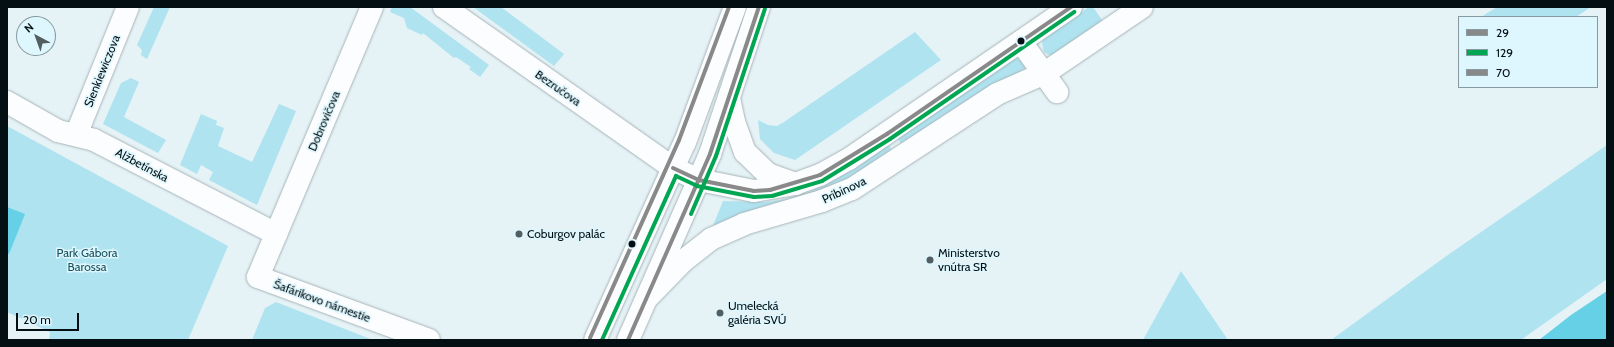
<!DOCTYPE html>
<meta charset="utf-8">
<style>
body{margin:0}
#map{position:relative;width:1614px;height:347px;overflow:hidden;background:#e5f2f6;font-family:Cabin,sans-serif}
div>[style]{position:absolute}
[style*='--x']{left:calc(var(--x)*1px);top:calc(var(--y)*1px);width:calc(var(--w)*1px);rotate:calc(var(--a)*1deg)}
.green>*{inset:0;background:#afe3f0}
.water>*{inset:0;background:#66d0e7}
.roads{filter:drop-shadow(0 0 1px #a7b4b8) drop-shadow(0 0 1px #a7b4b8)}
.minor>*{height:22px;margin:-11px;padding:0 11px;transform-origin:11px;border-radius:11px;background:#fbfdfe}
.major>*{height:22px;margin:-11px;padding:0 11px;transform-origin:11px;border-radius:11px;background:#fbfdfe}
.bus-1>*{height:4px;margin:-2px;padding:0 2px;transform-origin:2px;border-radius:2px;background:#898989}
.bus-2>*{height:4px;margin:-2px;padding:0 2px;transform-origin:2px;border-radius:2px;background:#00a651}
.bus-3>*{height:4px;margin:-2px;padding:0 2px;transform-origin:2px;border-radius:2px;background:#898989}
.dots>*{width:11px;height:11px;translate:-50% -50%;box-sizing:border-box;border:2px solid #def6fd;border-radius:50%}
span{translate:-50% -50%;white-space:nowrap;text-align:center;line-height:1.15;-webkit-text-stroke:3px #def6fd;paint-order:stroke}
.street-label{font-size:12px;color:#030f13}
.poi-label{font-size:12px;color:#030f13}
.left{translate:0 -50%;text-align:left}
.park-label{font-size:12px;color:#19525f}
.frame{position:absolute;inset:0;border:8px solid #030f13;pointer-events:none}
.legend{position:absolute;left:1458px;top:16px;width:140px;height:72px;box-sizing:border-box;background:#def6fd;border:1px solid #869a9f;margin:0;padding:5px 7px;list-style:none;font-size:12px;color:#030f13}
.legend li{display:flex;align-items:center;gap:8px;height:20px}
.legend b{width:20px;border:1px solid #869a9f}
.north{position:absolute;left:16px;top:16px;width:40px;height:40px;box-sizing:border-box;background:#def6fd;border:1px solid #869a9f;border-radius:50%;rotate:319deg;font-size:11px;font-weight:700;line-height:16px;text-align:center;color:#030f13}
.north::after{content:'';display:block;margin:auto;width:14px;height:18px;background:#525e62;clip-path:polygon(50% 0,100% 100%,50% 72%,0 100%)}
.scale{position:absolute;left:16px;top:313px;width:63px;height:18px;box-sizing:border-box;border:2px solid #030f13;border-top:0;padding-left:5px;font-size:12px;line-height:14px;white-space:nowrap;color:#030f13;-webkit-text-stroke:3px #def6fd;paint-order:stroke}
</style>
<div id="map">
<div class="green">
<i style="clip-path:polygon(154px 7px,170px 7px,147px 59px,141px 55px,142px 50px,137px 45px)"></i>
<i style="clip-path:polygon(392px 7px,410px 7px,489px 65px,480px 77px,469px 69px,471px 67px,456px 57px,454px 58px,423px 33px,422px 35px,407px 28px,404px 18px,390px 12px)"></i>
<i style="clip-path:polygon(473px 7px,501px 7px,564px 54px,554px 66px)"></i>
<i style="clip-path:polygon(1089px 7px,1093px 7px,1104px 23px,1057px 55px,1049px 55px,1044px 52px,1042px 43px,1045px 36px)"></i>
<i style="clip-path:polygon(1497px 7px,1591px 7px,1576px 17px,1481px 17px)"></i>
<i style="clip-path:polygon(915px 32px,941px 60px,795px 160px,774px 153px,760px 139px,758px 120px,768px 125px,777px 126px,784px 122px)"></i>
<i style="clip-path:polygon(1015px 58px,1021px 60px,1026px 65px,1024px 69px,903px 146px,897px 138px)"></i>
<i style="clip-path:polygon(131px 78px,139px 82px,124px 117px,166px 140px,158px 153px,103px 124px,121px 83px)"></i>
<i style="clip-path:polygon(279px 104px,296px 111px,257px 205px,209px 180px,213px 172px,201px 165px,197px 174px,180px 165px,201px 114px,217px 121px,216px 125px,224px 128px,218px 146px,252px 162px)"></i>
<i style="clip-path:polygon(7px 126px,228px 246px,188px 340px,49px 340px,50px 332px,7px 312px)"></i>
<i style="clip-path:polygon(888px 144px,893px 152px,835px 189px,712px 228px,723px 201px,765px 202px,787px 199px,810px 192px,837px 178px)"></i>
<i style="clip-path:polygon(1607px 145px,1607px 279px,1521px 340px,1331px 340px,1445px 257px)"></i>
<i style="clip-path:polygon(1181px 271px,1228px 340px,1143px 340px)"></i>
<i style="clip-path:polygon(276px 302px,373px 340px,252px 340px,265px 308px)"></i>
</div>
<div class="water">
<i style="clip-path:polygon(7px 207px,25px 214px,9px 254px,7px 253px)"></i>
<i style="clip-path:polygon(1607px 291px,1607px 340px,1539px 340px,1571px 315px)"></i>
</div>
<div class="roads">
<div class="minor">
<i style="--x:372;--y:7;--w:293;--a:112.9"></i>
<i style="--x:258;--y:277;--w:182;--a:20.2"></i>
<i style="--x:444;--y:7;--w:280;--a:35.1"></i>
<i style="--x:673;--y:168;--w:29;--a:25"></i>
<i style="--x:699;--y:180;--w:56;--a:11.3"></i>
<i style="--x:754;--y:191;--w:42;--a:-9.7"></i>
<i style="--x:795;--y:184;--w:27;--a:-20"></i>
<i style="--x:820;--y:175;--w:33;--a:-29"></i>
<i style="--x:849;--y:159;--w:269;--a:-34.4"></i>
<i style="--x:1021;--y:42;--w:62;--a:54.2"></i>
<i style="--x:729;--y:98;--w:25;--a:78"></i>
<i style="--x:734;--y:122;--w:32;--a:70"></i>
<i style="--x:745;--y:152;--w:32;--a:44"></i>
<i style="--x:768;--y:174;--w:29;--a:20"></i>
<i style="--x:7;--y:102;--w:59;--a:29.6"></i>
<i style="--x:58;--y:131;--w:37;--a:14"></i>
<i style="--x:94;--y:140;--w:205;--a:27.3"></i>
<i style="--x:76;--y:135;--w:138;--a:-67.9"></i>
<i style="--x:647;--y:298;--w:52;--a:-45.8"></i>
<i style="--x:683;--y:261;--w:36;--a:-38"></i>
<i style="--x:711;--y:239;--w:36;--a:-24"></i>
<i style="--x:744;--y:224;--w:81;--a:-16.4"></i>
<i style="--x:822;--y:201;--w:32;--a:-22"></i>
<i style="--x:852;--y:189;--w:173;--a:-33.2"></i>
<i style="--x:997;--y:94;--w:52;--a:-23.6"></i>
<i style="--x:1045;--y:73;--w:117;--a:-34.2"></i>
</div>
<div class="major">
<i style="--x:595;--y:340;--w:217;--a:-65.6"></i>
<i style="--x:685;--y:142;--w:144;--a:-69.7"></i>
<i style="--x:628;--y:340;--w:203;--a:-66.2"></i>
<i style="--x:710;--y:154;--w:155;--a:-71.6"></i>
</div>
</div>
<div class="bus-1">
<i style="--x:673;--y:168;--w:29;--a:25"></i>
<i style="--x:699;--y:180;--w:56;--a:11.3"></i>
<i style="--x:754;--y:191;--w:16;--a:-4"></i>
<i style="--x:770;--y:190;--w:52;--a:-16.7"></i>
<i style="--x:820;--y:175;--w:79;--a:-31.5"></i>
<i style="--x:887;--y:134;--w:224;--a:-34.6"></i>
<i style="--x:628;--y:340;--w:203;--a:-66.2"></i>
<i style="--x:710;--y:154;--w:155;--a:-71.6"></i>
</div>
<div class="bus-2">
<i style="--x:691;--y:214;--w:63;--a:-66.7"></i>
<i style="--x:716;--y:156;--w:155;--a:-71.6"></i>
<i style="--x:602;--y:340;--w:180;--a:-65.7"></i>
<i style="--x:676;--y:176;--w:23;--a:25"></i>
<i style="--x:697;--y:186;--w:58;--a:10.9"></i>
<i style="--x:754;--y:197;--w:18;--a:-3"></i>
<i style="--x:772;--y:196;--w:52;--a:-16.7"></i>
<i style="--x:822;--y:181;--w:80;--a:-31.7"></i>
<i style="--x:890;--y:139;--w:224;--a:-34.6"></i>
</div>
<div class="bus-3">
<i style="--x:590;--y:338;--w:217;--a:-65.8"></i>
<i style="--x:679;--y:140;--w:142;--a:-69.4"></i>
</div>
<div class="dots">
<i style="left:1021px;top:41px;background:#030f13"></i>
<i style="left:519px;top:234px;background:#525e62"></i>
<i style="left:632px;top:244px;background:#030f13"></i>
<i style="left:930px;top:260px;background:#525e62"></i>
<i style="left:720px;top:313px;background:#525e62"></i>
</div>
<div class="street-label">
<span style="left:102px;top:71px;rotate:-68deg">Sienkiewiczova</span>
<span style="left:558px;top:88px;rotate:35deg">Bezručova</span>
<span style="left:324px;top:121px;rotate:-67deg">Dobrovičova</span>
<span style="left:142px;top:165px;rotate:28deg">Alžbetínska</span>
<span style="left:844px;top:190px;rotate:-25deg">Pribinova</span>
<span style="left:322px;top:301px;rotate:20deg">Šafárikovo námestie</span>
</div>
<div class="poi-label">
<span class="left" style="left:527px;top:234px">Coburgov palác</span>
<span class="left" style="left:938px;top:260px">Ministerstvo<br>vnútra SR</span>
<span class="left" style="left:728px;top:313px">Umelecká<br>galéria SVÚ</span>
</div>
<div class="park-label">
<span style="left:87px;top:260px">Park Gábora<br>Barossa</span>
</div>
<div class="frame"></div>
<ul class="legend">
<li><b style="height:5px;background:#898989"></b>29</li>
<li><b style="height:5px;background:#00a651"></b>129</li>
<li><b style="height:5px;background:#898989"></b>70</li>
</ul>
<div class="north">N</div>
<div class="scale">20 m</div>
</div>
